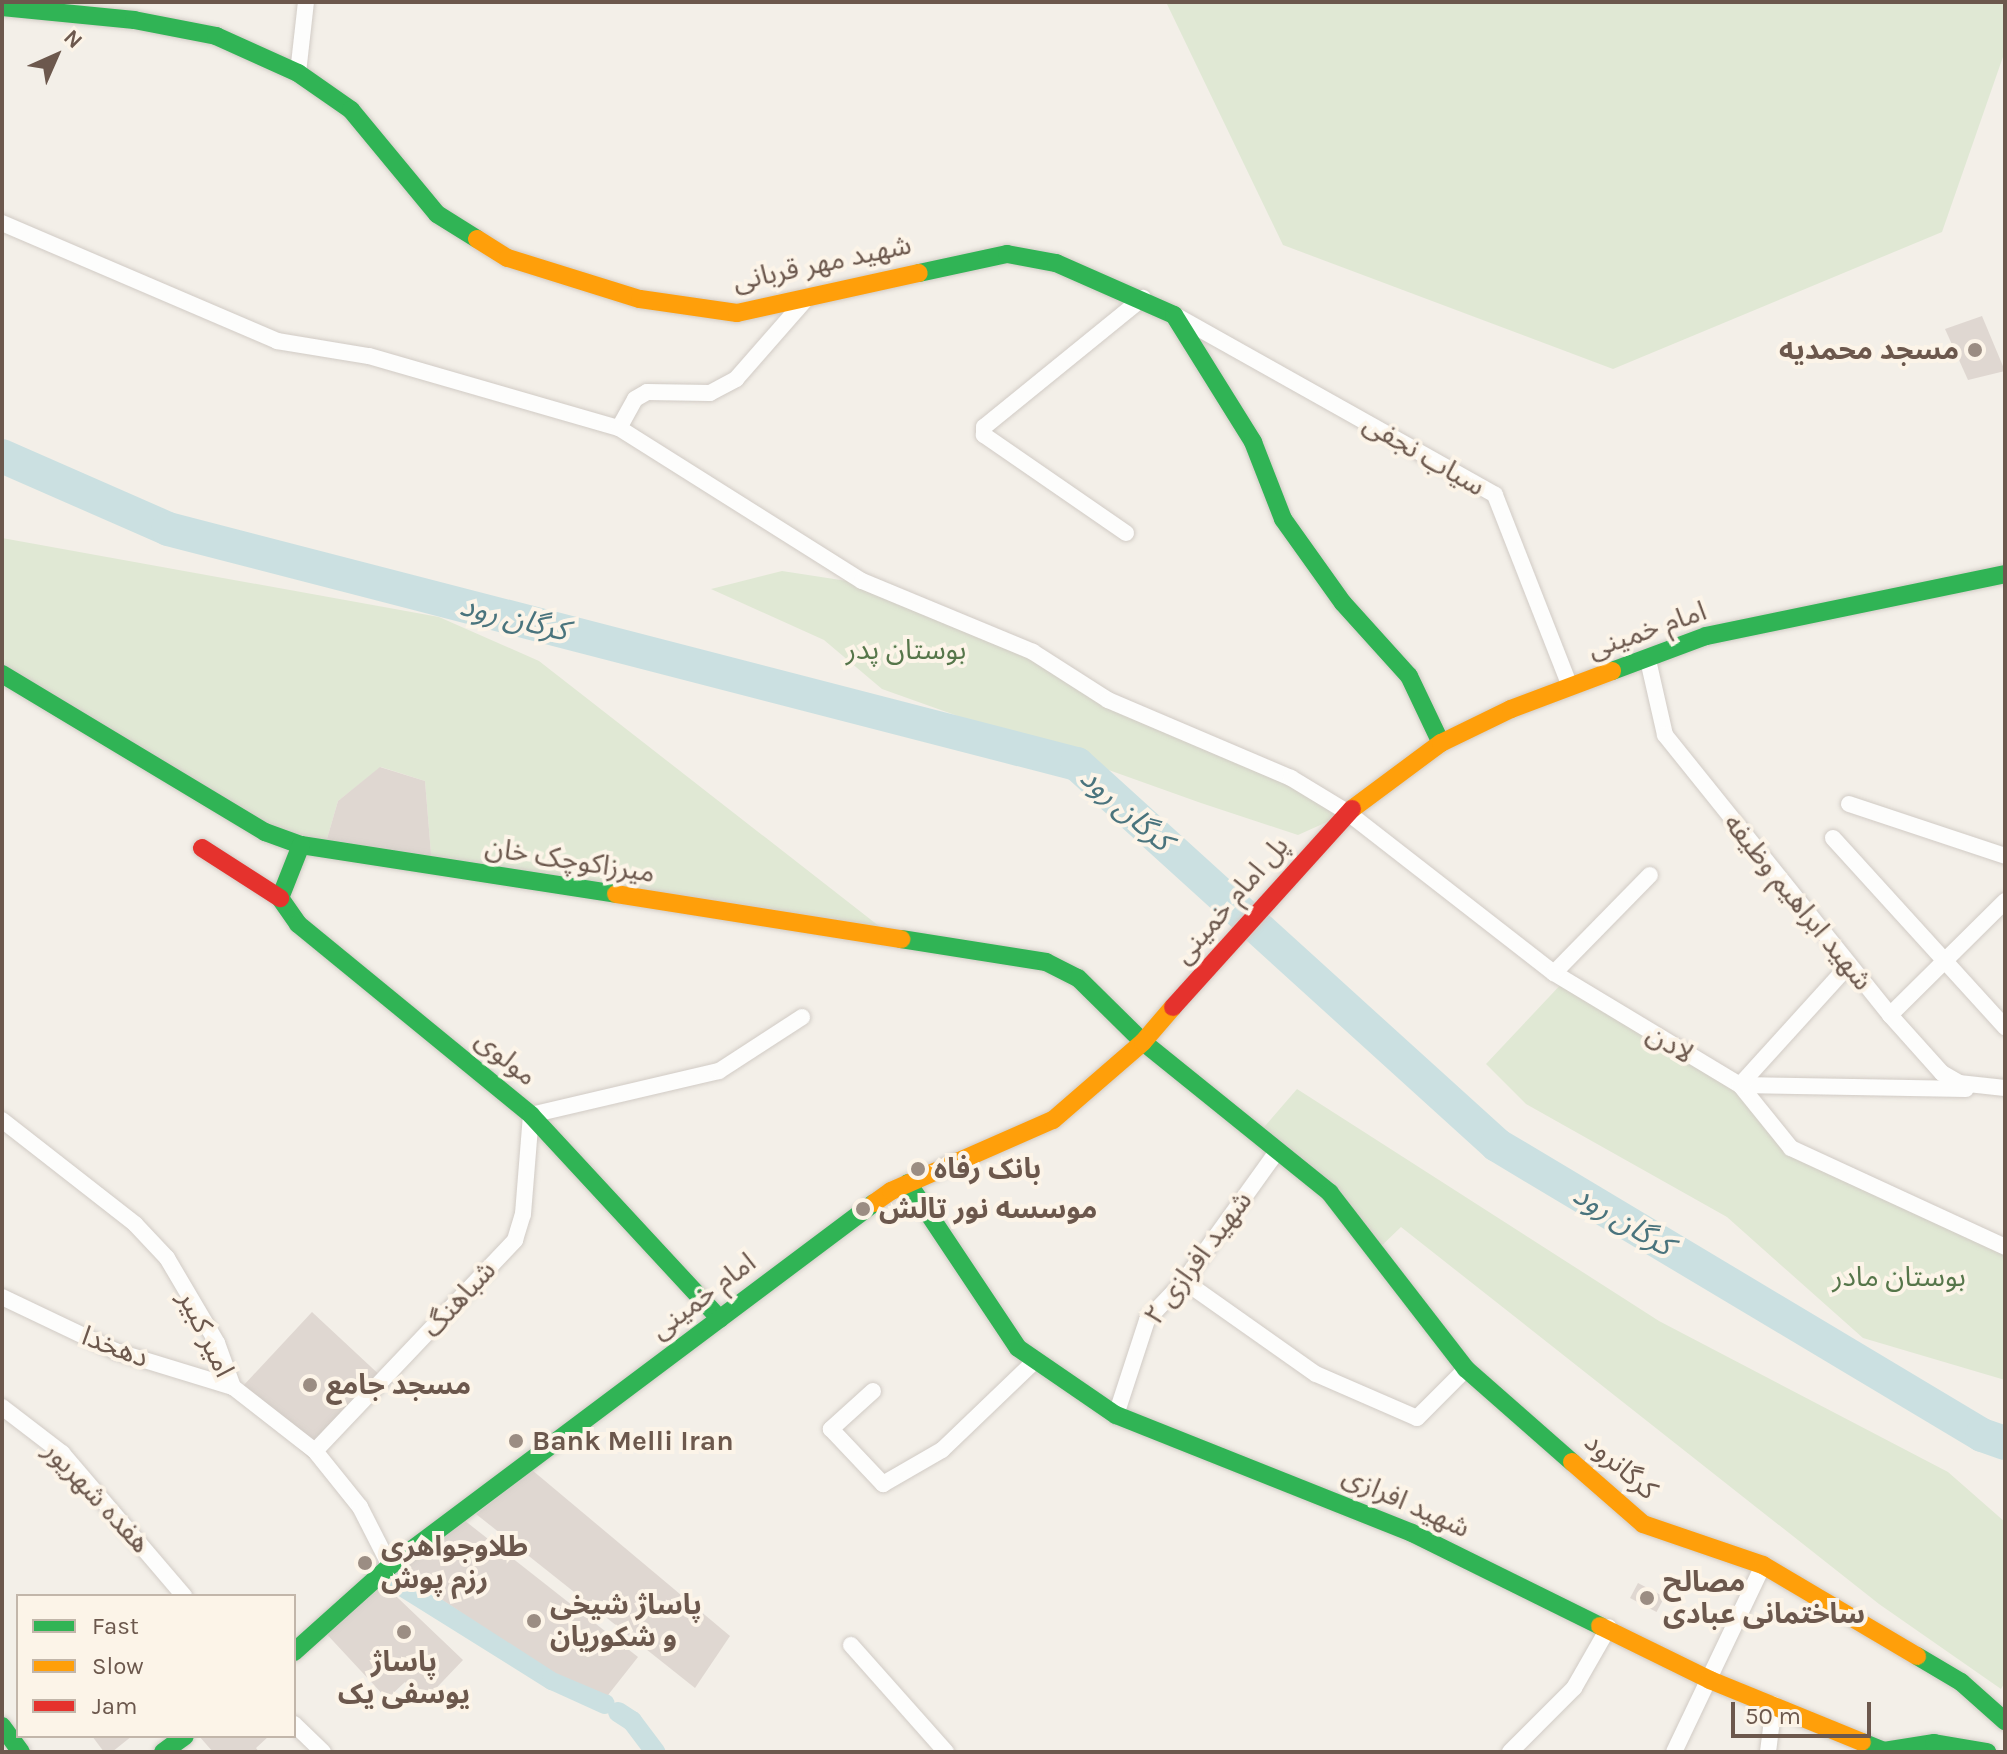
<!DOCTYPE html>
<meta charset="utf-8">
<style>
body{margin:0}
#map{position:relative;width:2007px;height:1754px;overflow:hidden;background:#f3efe8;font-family:Karla,"Noto Sans Arabic",sans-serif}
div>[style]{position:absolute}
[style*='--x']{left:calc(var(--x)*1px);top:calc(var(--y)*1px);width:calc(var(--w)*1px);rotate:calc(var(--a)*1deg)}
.green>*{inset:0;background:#e0e8d4}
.canal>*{height:20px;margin:-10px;padding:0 10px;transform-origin:10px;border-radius:10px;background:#cbe0e1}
.river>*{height:34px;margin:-17px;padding:0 17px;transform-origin:17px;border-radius:17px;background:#cbe0e1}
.building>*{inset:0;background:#dfd7d1;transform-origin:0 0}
.roads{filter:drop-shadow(0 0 2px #d1cbc5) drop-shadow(0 0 2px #d1cbc5)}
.street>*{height:16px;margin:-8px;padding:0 8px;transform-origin:8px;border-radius:8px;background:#fdfdfc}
.fast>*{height:18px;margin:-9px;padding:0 9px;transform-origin:9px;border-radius:9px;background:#30b455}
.slow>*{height:18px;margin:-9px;padding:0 9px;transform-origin:9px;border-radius:9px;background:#ff9f0a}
.jam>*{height:18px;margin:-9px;padding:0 9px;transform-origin:9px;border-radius:9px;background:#e5322d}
.dots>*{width:22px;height:22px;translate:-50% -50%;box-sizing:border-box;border:4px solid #fcf4e8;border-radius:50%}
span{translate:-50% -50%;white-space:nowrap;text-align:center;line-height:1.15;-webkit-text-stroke:8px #fcf4e8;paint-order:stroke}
.street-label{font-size:28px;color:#6c584d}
.poi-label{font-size:28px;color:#6c584d;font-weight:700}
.right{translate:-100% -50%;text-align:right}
.left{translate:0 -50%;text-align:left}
.park-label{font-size:28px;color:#56764a}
.water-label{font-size:30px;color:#4a747d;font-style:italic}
.frame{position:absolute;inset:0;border:4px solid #6c584d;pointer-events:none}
.legend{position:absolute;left:16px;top:1594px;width:280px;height:144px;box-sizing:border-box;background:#fcf4e8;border:2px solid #c2b6aa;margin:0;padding:10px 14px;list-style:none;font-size:24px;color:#6c584d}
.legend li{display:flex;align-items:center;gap:16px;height:40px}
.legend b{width:40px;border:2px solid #c2b6aa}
.north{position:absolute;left:16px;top:16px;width:80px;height:80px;-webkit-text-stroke:6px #fcf4e8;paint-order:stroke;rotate:45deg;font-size:22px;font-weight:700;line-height:32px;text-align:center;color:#6c584d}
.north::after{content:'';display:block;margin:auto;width:28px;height:36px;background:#6c584d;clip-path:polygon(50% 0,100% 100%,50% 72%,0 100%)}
.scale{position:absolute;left:1731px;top:1702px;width:140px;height:36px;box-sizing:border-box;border:4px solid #6c584d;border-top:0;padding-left:10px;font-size:24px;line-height:28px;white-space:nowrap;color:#6c584d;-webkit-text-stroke:6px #fcf4e8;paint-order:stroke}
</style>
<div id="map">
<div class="green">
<i style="clip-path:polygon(1166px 2px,2005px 2px,2005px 51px,1942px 232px,1613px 369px,1283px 245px)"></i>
<i style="clip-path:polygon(2px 538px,439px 617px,539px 661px,893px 937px,432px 866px,425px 781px,381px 767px,338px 801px,324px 849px,301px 845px,2px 673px)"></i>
<i style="clip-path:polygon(782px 571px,860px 583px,1033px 653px,1347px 813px,1298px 835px,1201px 803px,882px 689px,824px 640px,711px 589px)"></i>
<i style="clip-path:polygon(1565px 980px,1739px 1086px,1791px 1148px,2005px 1248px,2005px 1380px,1863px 1338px,1727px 1217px,1526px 1104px,1486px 1064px)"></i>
<i style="clip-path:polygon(1297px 1089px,1659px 1321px,1948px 1472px,2005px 1522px,2005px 1682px,2001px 1689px,1879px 1604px,1401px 1227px,1375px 1252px,1259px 1133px)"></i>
</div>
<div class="canal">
<i style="--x:392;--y:1580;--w:189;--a:32"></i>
<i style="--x:552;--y:1680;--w:58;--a:24.4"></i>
<i style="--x:618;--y:1712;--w:17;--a:33"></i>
<i style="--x:632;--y:1721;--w:39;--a:53"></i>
</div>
<div class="river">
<i style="--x:2;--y:456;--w:181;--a:23.7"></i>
<i style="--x:168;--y:529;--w:939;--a:14.5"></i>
<i style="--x:1077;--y:764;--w:567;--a:42.21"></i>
<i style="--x:1497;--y:1145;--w:565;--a:30.88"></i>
<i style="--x:1982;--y:1435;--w:24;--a:19"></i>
</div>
<div class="building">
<i style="clip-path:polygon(1982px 316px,2005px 371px,1968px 380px,1945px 329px)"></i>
<i style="clip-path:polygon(380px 767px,425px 781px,432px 866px,324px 849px,338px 801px)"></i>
<i style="left:312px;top:1312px;width:98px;height:109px;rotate:43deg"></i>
<i style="clip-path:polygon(532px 1470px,730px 1636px,695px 1688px,476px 1514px)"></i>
<i style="clip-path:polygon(464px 1520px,638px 1657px,608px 1695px,556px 1673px,396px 1570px)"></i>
<i style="clip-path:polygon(377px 1578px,463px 1660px,423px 1702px,405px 1682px,387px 1699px,321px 1628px)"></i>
<i style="left:1638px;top:1583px;width:30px;height:17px;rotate:28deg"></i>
<i style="clip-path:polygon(92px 1736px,132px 1736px,112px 1752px,104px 1752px)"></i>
<i style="clip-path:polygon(199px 1736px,269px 1736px,256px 1748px,259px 1752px,213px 1752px)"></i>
</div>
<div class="roads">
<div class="street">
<i style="--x:298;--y:73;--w:71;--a:-83.6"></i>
<i style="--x:2;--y:223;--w:299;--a:23.2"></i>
<i style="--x:277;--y:341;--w:93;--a:9.3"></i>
<i style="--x:369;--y:356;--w:260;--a:16.1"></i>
<i style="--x:619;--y:428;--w:287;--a:32.2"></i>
<i style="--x:862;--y:581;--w:185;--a:22.5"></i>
<i style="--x:1033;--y:652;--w:89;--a:32.6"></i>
<i style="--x:1108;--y:700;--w:199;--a:23.1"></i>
<i style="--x:1291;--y:778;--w:66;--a:31.3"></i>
<i style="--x:1347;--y:812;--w:262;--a:37.9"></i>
<i style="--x:1554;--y:973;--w:217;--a:31.1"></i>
<i style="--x:1740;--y:1085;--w:81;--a:51"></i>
<i style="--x:1791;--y:1148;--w:236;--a:24.8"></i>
<i style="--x:1180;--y:318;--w:361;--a:29.3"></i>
<i style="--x:1495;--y:495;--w:205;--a:68.6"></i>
<i style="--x:619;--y:428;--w:33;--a:-61"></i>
<i style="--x:635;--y:399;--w:14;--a:-30"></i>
<i style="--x:647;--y:392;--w:63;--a:0.9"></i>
<i style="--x:710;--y:393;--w:30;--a:-28"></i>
<i style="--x:736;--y:379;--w:108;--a:-48.8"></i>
<i style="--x:1126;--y:533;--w:173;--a:-145.4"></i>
<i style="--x:984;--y:435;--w:8;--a:-90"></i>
<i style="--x:984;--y:427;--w:205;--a:-39.1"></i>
<i style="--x:1648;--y:660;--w:77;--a:77.2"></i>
<i style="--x:1665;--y:735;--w:359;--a:51.2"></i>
<i style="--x:1890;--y:1015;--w:78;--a:48.1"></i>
<i style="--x:1942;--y:1073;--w:20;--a:30"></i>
<i style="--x:1959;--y:1083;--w:46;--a:6.2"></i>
<i style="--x:1849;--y:804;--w:164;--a:18.4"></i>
<i style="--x:1833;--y:838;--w:256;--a:47.7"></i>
<i style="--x:1554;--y:973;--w:137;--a:-45.6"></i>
<i style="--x:1890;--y:1015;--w:162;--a:-44.7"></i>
<i style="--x:1740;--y:1085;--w:226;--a:1"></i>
<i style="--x:1740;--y:1085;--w:162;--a:-47.8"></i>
<i style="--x:2;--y:1120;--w:169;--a:38"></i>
<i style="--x:135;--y:1224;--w:47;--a:46.7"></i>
<i style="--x:167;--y:1258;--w:99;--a:59.5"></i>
<i style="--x:217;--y:1343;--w:47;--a:70"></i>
<i style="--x:233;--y:1387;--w:104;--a:38"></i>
<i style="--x:315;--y:1451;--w:72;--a:51.2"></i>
<i style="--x:360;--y:1507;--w:66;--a:63"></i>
<i style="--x:1184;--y:1281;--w:161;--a:35.2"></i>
<i style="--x:1316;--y:1374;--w:110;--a:23.5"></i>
<i style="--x:1417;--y:1418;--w:69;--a:-45"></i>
<i style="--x:2;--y:1297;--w:125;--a:25.5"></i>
<i style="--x:115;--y:1351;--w:123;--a:17"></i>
<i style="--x:873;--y:1391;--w:57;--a:137.9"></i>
<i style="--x:831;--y:1429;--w:76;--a:46.6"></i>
<i style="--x:883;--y:1484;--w:68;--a:-30"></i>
<i style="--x:942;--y:1450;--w:130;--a:-43.8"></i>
<i style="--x:2;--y:1407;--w:76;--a:37.5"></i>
<i style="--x:62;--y:1453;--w:188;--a:49.5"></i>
<i style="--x:1116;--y:1415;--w:100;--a:-71.9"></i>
<i style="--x:1147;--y:1320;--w:54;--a:-46.5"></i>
<i style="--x:1184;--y:1281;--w:158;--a:-54.3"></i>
<i style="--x:315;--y:1451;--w:291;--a:-46.5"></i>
<i style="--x:515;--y:1240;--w:27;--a:-73"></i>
<i style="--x:523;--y:1214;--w:99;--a:-85.4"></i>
<i style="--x:531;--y:1115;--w:193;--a:-13.2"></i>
<i style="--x:719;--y:1071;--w:99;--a:-33"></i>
<i style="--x:851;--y:1645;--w:143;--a:48.4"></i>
<i style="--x:294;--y:1724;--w:40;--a:44"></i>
<i style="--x:1510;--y:1752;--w:91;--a:-45"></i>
<i style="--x:1574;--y:1688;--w:70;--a:-60.2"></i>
<i style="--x:1674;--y:1752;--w:207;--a:-64.5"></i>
<i style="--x:1768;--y:1752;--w:48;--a:-82.9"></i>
</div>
<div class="fast">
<i style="--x:2;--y:7;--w:133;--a:5.6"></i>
<i style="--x:134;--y:20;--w:84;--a:11"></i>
<i style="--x:216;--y:36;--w:90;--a:24.3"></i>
<i style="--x:298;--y:73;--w:65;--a:34.9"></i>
<i style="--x:351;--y:110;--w:135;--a:50.4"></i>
<i style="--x:437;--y:214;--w:47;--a:32"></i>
<i style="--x:919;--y:273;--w:90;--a:-12.2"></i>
<i style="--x:1007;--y:254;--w:50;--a:10.4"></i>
<i style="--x:1056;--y:263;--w:129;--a:23.8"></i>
<i style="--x:1174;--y:315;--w:150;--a:58.1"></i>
<i style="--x:1253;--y:442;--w:83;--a:68.7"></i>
<i style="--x:1283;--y:519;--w:103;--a:54.5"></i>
<i style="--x:1343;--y:603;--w:98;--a:47.9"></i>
<i style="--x:1409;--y:676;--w:74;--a:64.5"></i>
<i style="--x:1612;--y:671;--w:100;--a:-20.4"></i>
<i style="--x:1706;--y:636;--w:305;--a:-11.7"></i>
<i style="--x:2;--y:674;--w:307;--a:31"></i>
<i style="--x:265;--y:832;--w:38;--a:20"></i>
<i style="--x:301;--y:845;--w:319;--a:8.8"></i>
<i style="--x:301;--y:845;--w:57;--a:111.6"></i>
<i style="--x:280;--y:898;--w:32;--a:55"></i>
<i style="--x:298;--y:924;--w:301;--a:39.3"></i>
<i style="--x:531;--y:1115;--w:278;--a:47.2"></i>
<i style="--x:901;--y:939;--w:147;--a:9"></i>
<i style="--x:1046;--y:962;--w:36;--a:27"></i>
<i style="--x:1078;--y:978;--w:91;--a:44.6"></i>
<i style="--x:1143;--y:1042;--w:240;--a:38.9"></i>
<i style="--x:1330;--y:1193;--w:222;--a:52.3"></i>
<i style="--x:1466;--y:1369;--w:141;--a:41.3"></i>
<i style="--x:908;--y:1183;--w:198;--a:56.3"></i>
<i style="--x:1018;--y:1348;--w:119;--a:34.4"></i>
<i style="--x:1116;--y:1415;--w:319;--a:21.7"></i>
<i style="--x:1412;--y:1533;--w:210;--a:26.3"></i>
<i style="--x:294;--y:1652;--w:129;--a:-41.9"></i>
<i style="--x:390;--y:1566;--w:605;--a:-36.87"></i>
<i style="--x:1917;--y:1656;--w:51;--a:30.6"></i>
<i style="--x:1961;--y:1682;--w:59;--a:41.6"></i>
<i style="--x:2;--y:1726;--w:32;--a:54"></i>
<i style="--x:1862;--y:1742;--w:24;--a:22"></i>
<i style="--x:1884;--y:1751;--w:51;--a:-9.1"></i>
<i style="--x:1934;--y:1743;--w:54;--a:9.6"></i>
<i style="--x:163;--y:1752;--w:27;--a:-36"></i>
</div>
<div class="slow">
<i style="--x:477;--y:239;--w:36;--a:32"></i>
<i style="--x:508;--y:258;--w:138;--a:17.3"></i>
<i style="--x:640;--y:299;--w:98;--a:8.2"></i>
<i style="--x:737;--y:313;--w:186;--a:-12.4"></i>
<i style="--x:1352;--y:809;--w:111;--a:-36.6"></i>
<i style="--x:1441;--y:743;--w:78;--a:-25.9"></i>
<i style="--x:1511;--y:709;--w:108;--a:-20.6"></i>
<i style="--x:616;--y:894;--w:289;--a:9"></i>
<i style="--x:874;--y:1203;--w:21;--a:-35"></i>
<i style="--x:891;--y:1191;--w:177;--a:-23.7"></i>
<i style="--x:1053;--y:1120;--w:119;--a:-40.9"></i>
<i style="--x:1143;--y:1042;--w:46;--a:-49.4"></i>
<i style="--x:1572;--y:1462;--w:94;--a:41.1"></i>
<i style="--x:1643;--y:1524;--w:127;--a:18.9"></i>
<i style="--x:1763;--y:1565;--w:179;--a:30.6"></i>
<i style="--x:1600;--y:1626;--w:123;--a:26.1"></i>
<i style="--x:1710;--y:1680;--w:164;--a:22.2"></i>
</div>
<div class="jam">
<i style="--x:202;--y:848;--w:93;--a:32.7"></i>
<i style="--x:1173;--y:1007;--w:267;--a:-47.9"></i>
</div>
</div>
<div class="dots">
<i style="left:1975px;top:350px;background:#9b8d83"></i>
<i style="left:918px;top:1169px;background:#9b8d83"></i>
<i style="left:863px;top:1209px;background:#9b8d83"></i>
<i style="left:310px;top:1385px;background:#9b8d83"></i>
<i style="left:516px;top:1441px;background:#9b8d83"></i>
<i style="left:365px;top:1563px;background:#9b8d83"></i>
<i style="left:1647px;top:1598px;background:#9b8d83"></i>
<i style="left:534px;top:1621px;background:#9b8d83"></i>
<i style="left:404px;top:1632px;background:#9b8d83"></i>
</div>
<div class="street-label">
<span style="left:822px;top:263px;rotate:-12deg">شهید مهر قربانی</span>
<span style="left:1424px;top:455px;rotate:30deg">سیاب نجفی</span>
<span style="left:1647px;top:630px;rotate:-19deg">امام خمینی</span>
<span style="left:570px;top:860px;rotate:9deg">میرزاکوچک خان</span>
<span style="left:1231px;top:900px;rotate:-49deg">پل امام خمینی</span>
<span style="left:1798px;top:902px;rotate:51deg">شهید ابراهیم وظیفه</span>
<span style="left:1670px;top:1044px;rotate:31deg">لادن</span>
<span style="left:506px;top:1058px;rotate:39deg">مولوی</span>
<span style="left:1198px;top:1258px;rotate:-53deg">شهید افرازی ۲</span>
<span style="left:703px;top:1296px;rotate:-37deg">امام خمینی</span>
<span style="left:459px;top:1299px;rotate:-47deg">شباهنگ</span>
<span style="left:206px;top:1334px;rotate:64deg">امیر کبیر</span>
<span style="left:115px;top:1347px;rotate:21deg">دهخدا</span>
<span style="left:1621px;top:1466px;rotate:41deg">کرگانرود</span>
<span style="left:97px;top:1497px;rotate:47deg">هفده شهریور</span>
<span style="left:1406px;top:1502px;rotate:24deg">شهید افرازی</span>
</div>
<div class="poi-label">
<span class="right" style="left:1959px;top:350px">مسجد محمدیه</span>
<span class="left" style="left:934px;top:1169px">بانک رفاه</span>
<span class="left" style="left:879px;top:1209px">موسسه نور تالش</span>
<span class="left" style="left:326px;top:1385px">مسجد جامع</span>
<span class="left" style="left:532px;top:1441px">Bank Melli Iran</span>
<span class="left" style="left:381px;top:1563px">طلاوجواهری<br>رزم پوش</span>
<span class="left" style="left:1663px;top:1598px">مصالح<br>ساختمانی عبادی</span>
<span class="left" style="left:550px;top:1621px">پاساژ شیخی<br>و شکوریان</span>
<span style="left:404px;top:1678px">پاساژ<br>یوسفی یک</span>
</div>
<div class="park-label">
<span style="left:906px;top:650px">بوستان پدر</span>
<span style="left:1899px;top:1277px">بوستان مادر</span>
</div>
<div class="water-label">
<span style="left:514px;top:618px;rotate:14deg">کرگان رود</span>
<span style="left:1126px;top:809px;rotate:41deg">کرگان رود</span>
<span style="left:1623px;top:1220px;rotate:31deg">کرگان رود</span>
</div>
<div class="frame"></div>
<ul class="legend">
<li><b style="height:10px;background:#30b455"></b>Fast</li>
<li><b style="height:10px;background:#ff9f0a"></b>Slow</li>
<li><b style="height:10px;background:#e5322d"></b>Jam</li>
</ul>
<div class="north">N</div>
<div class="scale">50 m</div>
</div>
